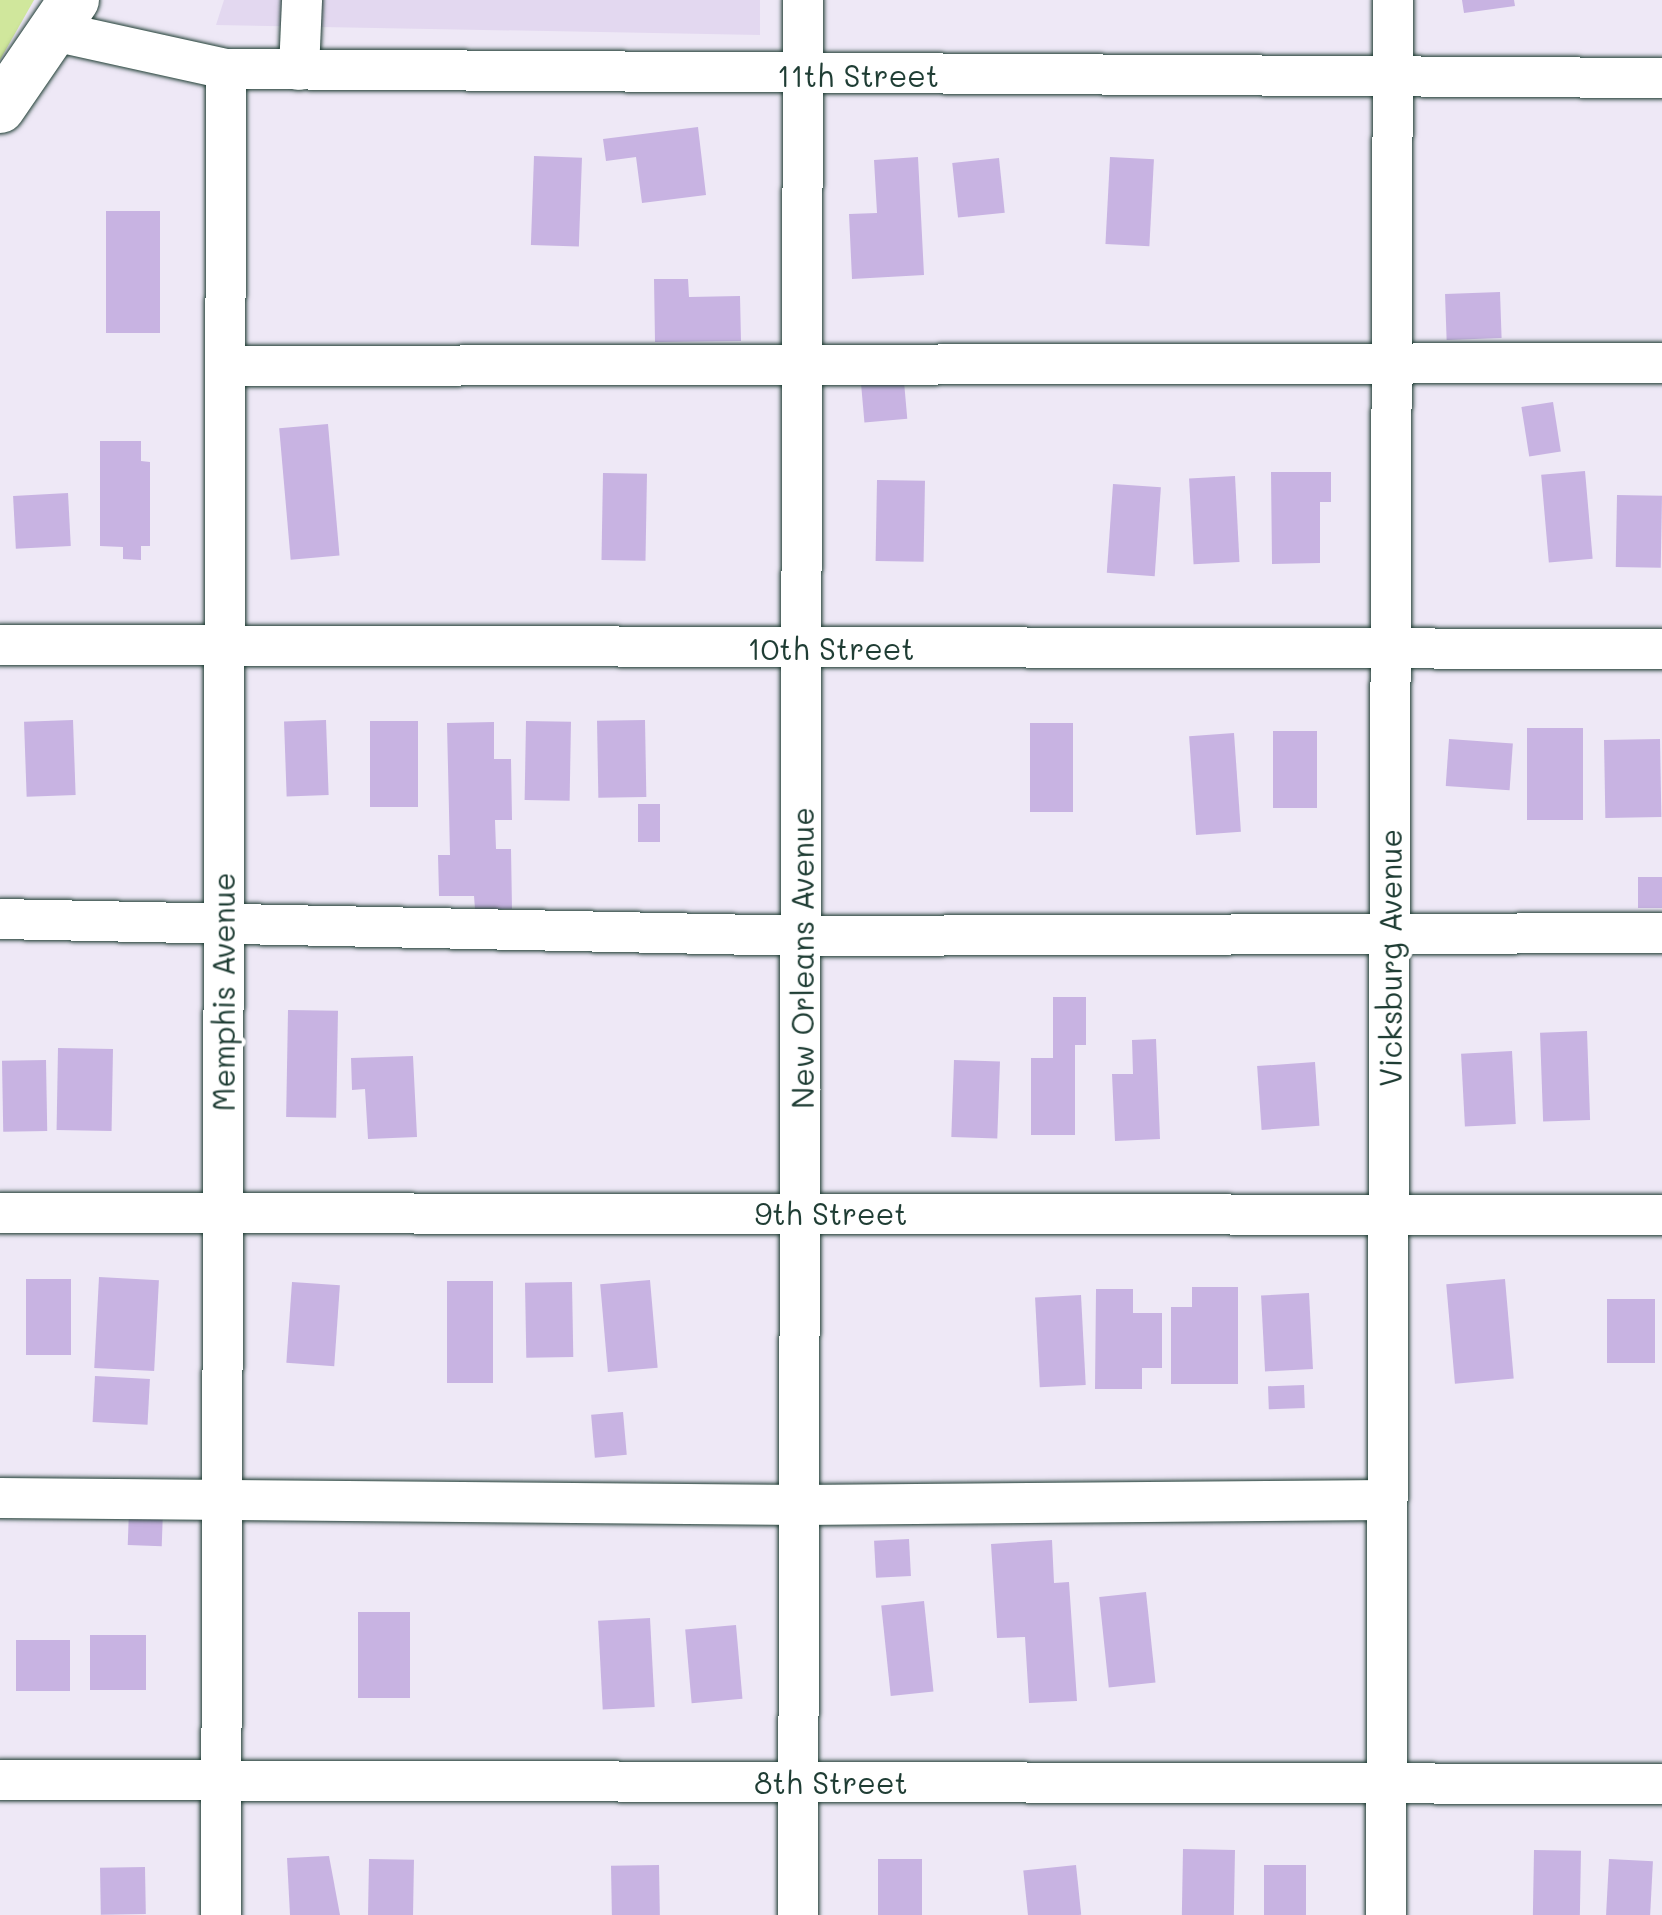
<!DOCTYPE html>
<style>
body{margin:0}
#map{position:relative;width:1662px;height:1915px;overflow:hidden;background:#eee8f6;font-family:Mali,sans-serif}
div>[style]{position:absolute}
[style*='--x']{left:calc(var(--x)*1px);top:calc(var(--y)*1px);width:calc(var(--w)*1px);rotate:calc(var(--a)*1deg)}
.built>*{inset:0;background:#e3d8f0}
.green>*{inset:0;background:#d0e79c}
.building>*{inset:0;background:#c8b3e2;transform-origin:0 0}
.roads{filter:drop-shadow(0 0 2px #1f3d34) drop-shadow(0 0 2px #1f3d34)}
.minor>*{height:40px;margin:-20px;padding:0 20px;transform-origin:20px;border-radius:20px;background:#fff}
.major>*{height:50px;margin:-25px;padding:0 25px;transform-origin:25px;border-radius:25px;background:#fff}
span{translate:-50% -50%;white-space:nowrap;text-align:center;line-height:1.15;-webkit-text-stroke:8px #fff;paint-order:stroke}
.street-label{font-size:30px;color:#1f3d34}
</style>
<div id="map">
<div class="built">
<i style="clip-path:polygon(224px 0,760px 0,760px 35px,216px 25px)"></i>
</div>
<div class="green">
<i style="clip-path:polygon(0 0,34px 0,0 60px)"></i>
</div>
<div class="building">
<i style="clip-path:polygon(1462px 0,1514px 0,1515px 6px,1464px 13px)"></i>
<i style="clip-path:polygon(698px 127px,706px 195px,642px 203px,636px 157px,606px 161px,603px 139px)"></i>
<i style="left:534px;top:156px;width:48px;height:89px;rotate:2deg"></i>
<i style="clip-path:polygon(918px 157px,924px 275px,852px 279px,849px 214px,877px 213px,874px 160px)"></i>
<i style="left:1110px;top:157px;width:44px;height:87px;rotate:3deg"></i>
<i style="left:999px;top:158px;width:55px;height:47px;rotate:84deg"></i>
<i style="left:106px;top:211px;width:54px;height:122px"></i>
<i style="clip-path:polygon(654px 279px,688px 279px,689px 297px,740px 296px,741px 341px,655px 342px)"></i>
<i style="left:1500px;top:292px;width:46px;height:55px;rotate:88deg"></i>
<i style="left:903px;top:370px;width:49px;height:43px;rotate:85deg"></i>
<i style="left:1553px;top:402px;width:50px;height:32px;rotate:81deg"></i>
<i style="left:328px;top:424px;width:132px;height:49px;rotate:85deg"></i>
<i style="clip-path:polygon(100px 441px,141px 441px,141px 461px,150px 462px,150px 546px,141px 546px,141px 560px,123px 559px,123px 547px,100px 546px)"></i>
<i style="left:1585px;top:471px;width:88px;height:44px;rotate:85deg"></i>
<i style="clip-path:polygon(1271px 472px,1331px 472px,1331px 502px,1320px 502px,1320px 563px,1272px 564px)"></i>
<i style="left:603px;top:473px;width:44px;height:87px;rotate:1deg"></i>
<i style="left:1235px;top:476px;width:86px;height:46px;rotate:87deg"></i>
<i style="left:877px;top:480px;width:48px;height:81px;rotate:1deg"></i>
<i style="left:1113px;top:484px;width:48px;height:89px;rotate:4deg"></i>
<i style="left:68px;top:493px;width:53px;height:55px;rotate:87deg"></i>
<i style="left:1617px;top:495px;width:45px;height:72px;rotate:1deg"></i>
<i style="left:73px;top:720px;width:75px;height:49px;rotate:88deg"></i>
<i style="left:326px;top:720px;width:75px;height:42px;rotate:88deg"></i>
<i style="left:645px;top:720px;width:77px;height:48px;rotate:89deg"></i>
<i style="left:370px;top:721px;width:48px;height:86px"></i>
<i style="left:526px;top:721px;width:45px;height:79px;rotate:1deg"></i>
<i style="clip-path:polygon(494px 722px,494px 759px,511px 759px,512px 820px,495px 820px,496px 849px,511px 849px,512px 909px,475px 909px,474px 896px,439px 896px,438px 855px,450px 855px,447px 723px)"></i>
<i style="left:1030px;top:723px;width:43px;height:89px"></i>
<i style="left:1527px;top:728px;width:56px;height:92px"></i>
<i style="left:1273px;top:731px;width:44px;height:77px"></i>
<i style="left:1234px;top:733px;width:99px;height:45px;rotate:86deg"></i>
<i style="left:1449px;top:739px;width:64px;height:47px;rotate:4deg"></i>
<i style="left:1660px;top:739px;width:78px;height:56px;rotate:89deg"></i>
<i style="left:638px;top:804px;width:22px;height:38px"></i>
<i style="left:1662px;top:877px;width:31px;height:24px;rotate:90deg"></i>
<i style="clip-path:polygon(1053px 997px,1086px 997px,1086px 1045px,1075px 1045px,1075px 1135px,1031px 1135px,1031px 1058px,1053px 1058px)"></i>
<i style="left:288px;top:1010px;width:50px;height:107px;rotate:1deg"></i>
<i style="left:1587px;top:1031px;width:89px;height:47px;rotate:88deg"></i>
<i style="clip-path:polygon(1156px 1039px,1160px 1139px,1115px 1141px,1112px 1074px,1133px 1074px,1132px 1040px)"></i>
<i style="left:58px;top:1048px;width:55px;height:82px;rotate:1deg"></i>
<i style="left:1512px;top:1051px;width:73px;height:51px;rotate:87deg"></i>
<i style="clip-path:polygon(413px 1056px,417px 1137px,368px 1139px,365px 1089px,352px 1090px,351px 1058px)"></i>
<i style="left:46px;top:1060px;width:71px;height:44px;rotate:89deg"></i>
<i style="left:954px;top:1060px;width:46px;height:77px;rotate:2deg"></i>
<i style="left:1315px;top:1062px;width:64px;height:58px;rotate:86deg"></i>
<i style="left:99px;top:1277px;width:60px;height:91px;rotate:3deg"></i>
<i style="left:26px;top:1279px;width:45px;height:76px"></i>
<i style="left:1505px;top:1279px;width:100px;height:59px;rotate:85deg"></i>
<i style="left:650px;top:1280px;width:88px;height:50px;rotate:85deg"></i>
<i style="left:447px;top:1281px;width:46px;height:102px"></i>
<i style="left:292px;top:1282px;width:48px;height:81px;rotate:4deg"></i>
<i style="left:572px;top:1282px;width:75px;height:47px;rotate:89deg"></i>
<i style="clip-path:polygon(1192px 1287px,1238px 1287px,1238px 1384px,1171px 1384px,1171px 1307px,1192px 1307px)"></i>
<i style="clip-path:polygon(1096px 1289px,1133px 1289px,1133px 1313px,1162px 1313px,1162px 1368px,1142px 1368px,1142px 1389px,1095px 1389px)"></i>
<i style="left:1309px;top:1293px;width:76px;height:48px;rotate:87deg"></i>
<i style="left:1081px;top:1295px;width:90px;height:46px;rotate:87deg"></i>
<i style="left:1607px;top:1299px;width:48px;height:64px"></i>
<i style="left:95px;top:1376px;width:55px;height:46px;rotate:3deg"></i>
<i style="left:1304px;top:1385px;width:23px;height:36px;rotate:88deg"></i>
<i style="left:623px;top:1412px;width:43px;height:32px;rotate:85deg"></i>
<i style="left:129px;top:1509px;width:34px;height:36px;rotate:2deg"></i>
<i style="left:909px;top:1539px;width:37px;height:35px;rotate:87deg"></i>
<i style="clip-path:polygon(1052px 1540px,1054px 1583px,1069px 1582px,1077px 1701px,1029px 1703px,1025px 1637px,997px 1638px,991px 1544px)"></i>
<i style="left:1146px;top:1592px;width:91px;height:47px;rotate:84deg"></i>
<i style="left:924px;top:1601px;width:91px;height:43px;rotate:84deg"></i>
<i style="left:358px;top:1612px;width:52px;height:86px"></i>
<i style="left:650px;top:1618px;width:89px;height:52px;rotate:87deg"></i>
<i style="left:736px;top:1625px;width:74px;height:51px;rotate:85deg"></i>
<i style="left:90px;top:1635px;width:56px;height:55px"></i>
<i style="left:16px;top:1640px;width:54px;height:51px"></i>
<i style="left:1183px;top:1849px;width:52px;height:66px;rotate:1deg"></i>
<i style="left:1534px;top:1850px;width:47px;height:65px;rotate:1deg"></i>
<i style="clip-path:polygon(329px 1856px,340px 1915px,290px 1915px,287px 1858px)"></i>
<i style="left:369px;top:1859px;width:45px;height:56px;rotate:1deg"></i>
<i style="left:878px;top:1859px;width:44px;height:56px"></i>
<i style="left:1609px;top:1859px;width:44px;height:56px;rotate:3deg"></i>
<i style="left:659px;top:1865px;width:50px;height:48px;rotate:89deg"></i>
<i style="left:1076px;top:1865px;width:50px;height:53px;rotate:84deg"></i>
<i style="left:1264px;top:1865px;width:42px;height:50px"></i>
<i style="left:145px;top:1867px;width:47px;height:45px;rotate:89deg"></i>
</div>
<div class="roads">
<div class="minor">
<i style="--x:58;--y:32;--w:172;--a:12.4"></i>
<i style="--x:226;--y:69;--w:1436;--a:0.36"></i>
<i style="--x:299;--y:70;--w:70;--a:-87.5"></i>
<i style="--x:225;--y:366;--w:1437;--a:-0.12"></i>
<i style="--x:0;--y:645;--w:1662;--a:0.14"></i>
<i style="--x:0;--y:919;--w:803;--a:1.21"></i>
<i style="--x:803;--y:936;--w:859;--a:-0.2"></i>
<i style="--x:0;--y:1213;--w:1662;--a:0.07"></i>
<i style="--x:0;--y:1498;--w:801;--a:0.5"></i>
<i style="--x:801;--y:1505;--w:585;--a:-0.49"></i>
<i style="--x:0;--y:1780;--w:1662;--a:0.14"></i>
<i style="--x:221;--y:1915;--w:1846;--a:-89.84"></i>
<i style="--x:798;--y:1915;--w:1915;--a:-89.85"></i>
<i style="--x:1386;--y:1915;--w:1915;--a:-89.79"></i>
</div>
<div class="major">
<i style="--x:0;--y:108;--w:131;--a:-55.6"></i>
</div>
</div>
<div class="street-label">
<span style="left:858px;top:75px">11th Street</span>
<span style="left:831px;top:648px">10th Street</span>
<span style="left:802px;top:958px;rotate:-90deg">New Orleans Avenue</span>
<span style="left:1390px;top:958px;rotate:-90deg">Vicksburg Avenue</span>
<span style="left:223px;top:992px;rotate:-90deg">Memphis Avenue</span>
<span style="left:831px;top:1213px">9th Street</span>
<span style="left:831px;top:1782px">8th Street</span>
</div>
</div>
